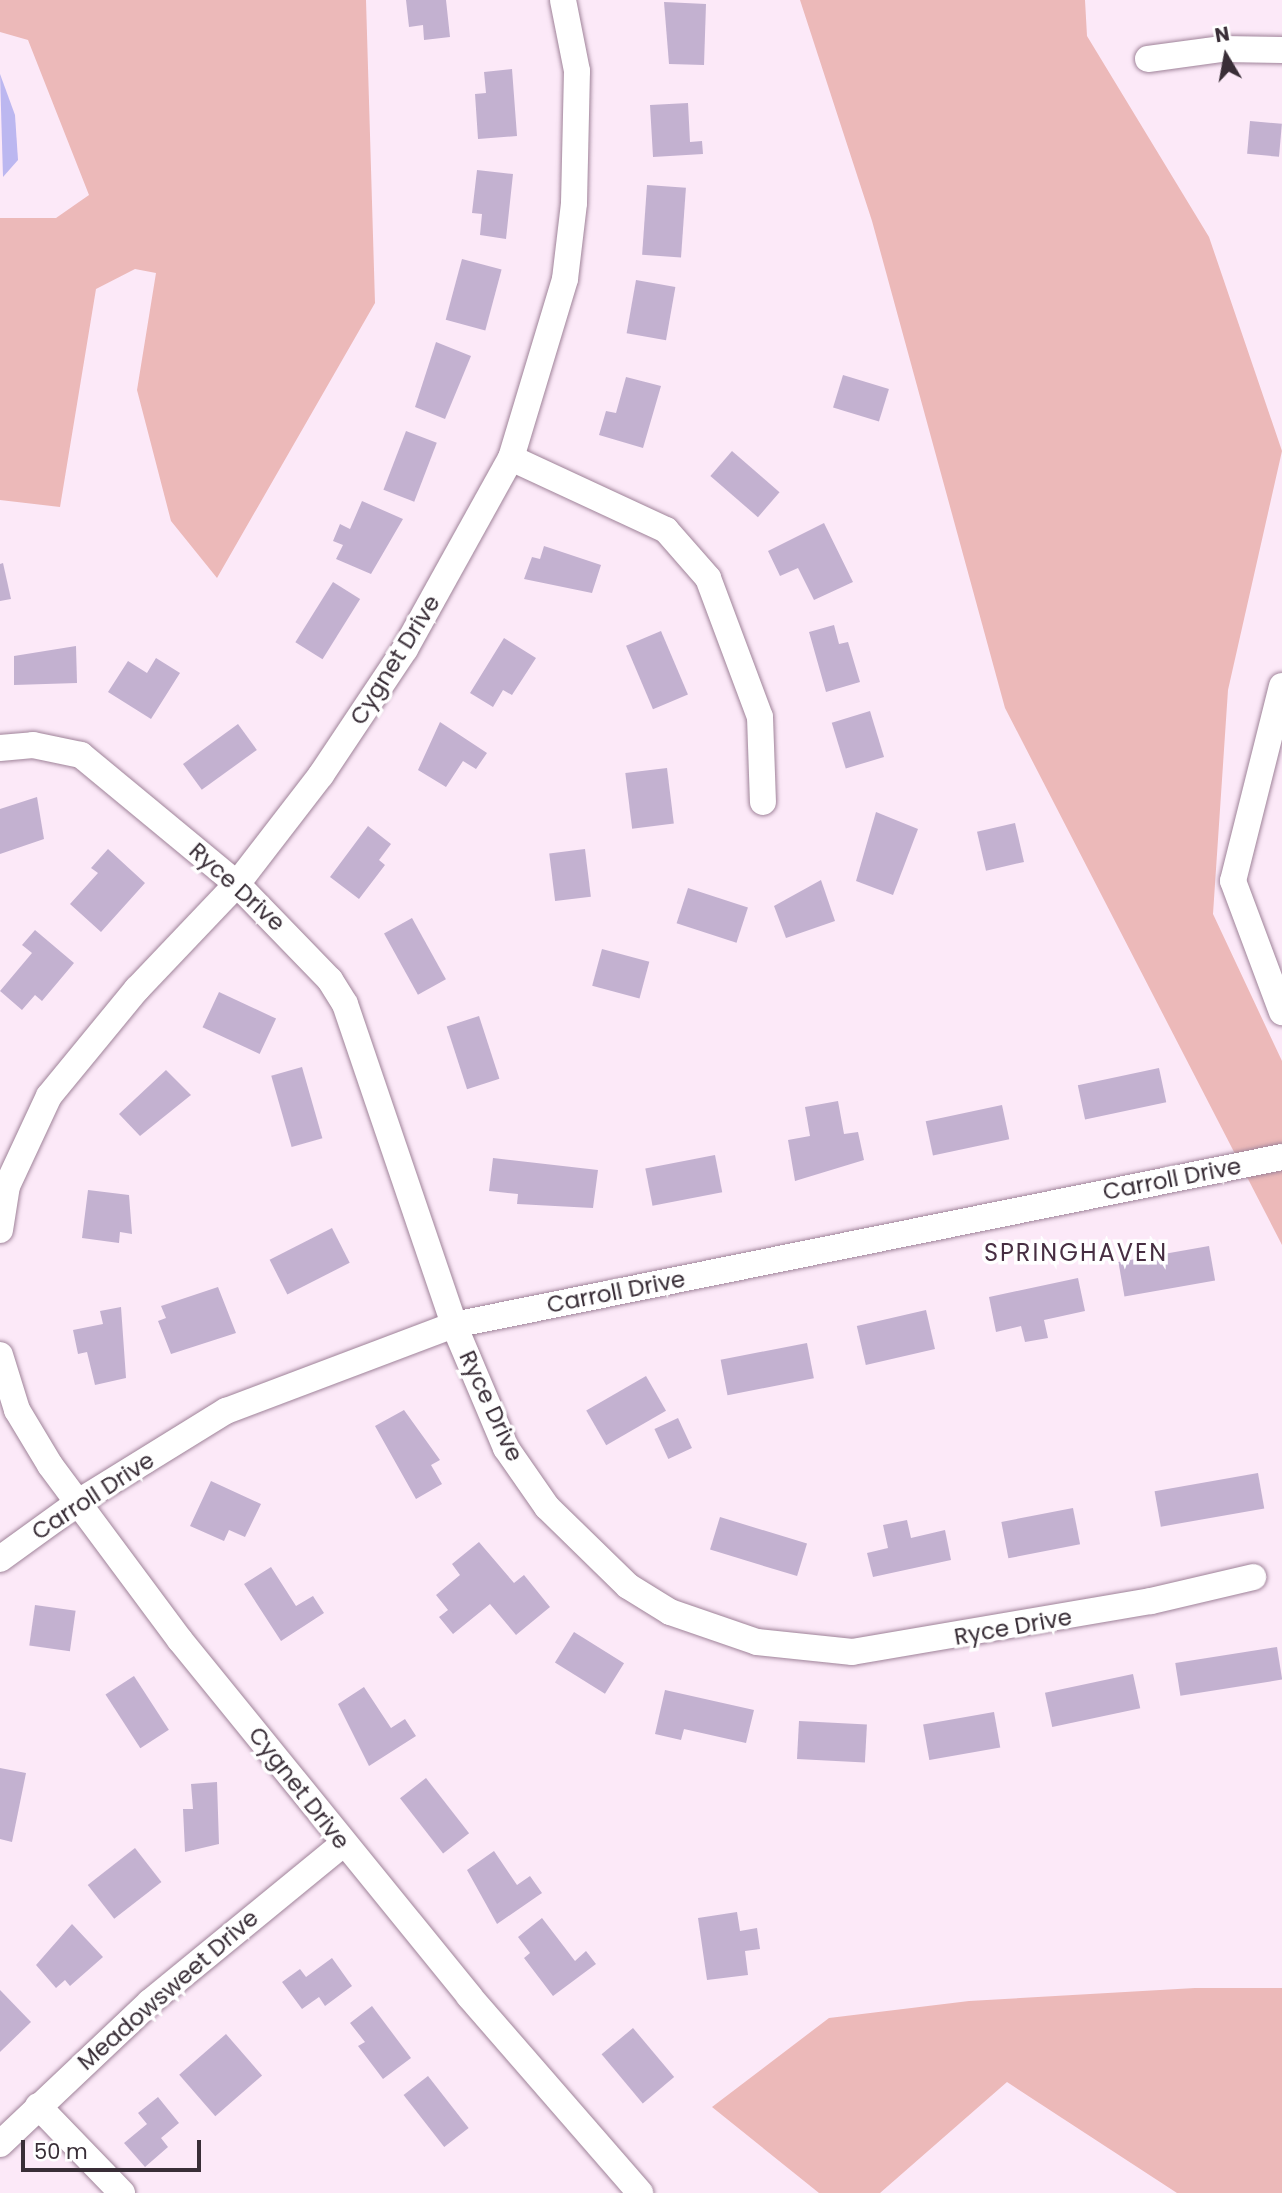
<!DOCTYPE html>
<style>
body{margin:0}
#map{position:relative;width:1282px;height:2193px;overflow:hidden;background:#fce9f8;font-family:Poppins,sans-serif}
div>[style]{position:absolute}
[style*='--x']{left:calc(var(--x)*1px);top:calc(var(--y)*1px);width:calc(var(--w)*1px);rotate:calc(var(--a)*1deg)}
.green>*{inset:0;background:#ecb9b9}
.water>*{inset:0;background:#bcb7f0}
.building>*{inset:0;background:#c3b1d0;transform-origin:0 0}
.roads{filter:drop-shadow(0 0 2px #9f8399) drop-shadow(0 0 2px #9f8399)}
.minor>*{height:26px;margin:-13px;padding:0 13px;transform-origin:13px;border-radius:13px;background:#fff}
span{translate:-50% -50%;white-space:nowrap;text-align:center;line-height:1.15;-webkit-text-stroke:7px #fff;paint-order:stroke}
.street-label{font-size:23px;color:#392e37}
.neighbourhood-label{font-size:24px;color:#472e42;letter-spacing:2px}
.north{position:absolute;left:1191px;top:21px;width:70px;height:70px;-webkit-text-stroke:5px #fff;paint-order:stroke;rotate:350deg;font-size:19px;font-weight:700;line-height:28px;text-align:center;color:#392e37}
.north::after{content:'';display:block;margin:auto;width:24px;height:32px;background:#392e37;clip-path:polygon(50% 0,100% 100%,50% 72%,0 100%)}
.scale{position:absolute;left:21px;top:2140px;width:180px;height:32px;box-sizing:border-box;border:4px solid #392e37;border-top:0;padding-left:9px;font-size:21px;line-height:24px;white-space:nowrap;color:#392e37;-webkit-text-stroke:5px #fff;paint-order:stroke}
</style>
<div id="map">
<div class="green">
<i style="clip-path:polygon(0 0,366px 0,375px 303px,217px 578px,171px 521px,137px 390px,156px 273px,135px 269px,96px 289px,60px 507px,0 500px,0 218px,56px 218px,89px 195px,28px 40px,0 32px)"></i>
<i style="clip-path:polygon(800px 0,1085px 0,1087px 36px,1209px 237px,1282px 451px,1228px 690px,1213px 914px,1282px 1061px,1282px 1245px,1005px 708px,872px 221px)"></i>
<i style="clip-path:polygon(1195px 1988px,1282px 1988px,1282px 2193px,1177px 2193px,1007px 2082px,880px 2193px,819px 2193px,712px 2107px,829px 2018px,969px 2001px)"></i>
</div>
<div class="water">
<i style="clip-path:polygon(0 74px,15px 115px,18px 160px,3px 177px)"></i>
</div>
<div class="building">
<i style="clip-path:polygon(406px 0,446px 0,450px 37px,424px 40px,423px 25px,409px 27px)"></i>
<i style="clip-path:polygon(664px 2px,706px 4px,704px 65px,669px 64px)"></i>
<i style="clip-path:polygon(512px 69px,517px 136px,478px 139px,475px 94px,486px 93px,484px 72px)"></i>
<i style="clip-path:polygon(688px 103px,690px 142px,702px 141px,703px 154px,653px 157px,650px 105px)"></i>
<i style="left:1250px;top:121px;width:32px;height:33px;rotate:5deg"></i>
<i style="clip-path:polygon(477px 170px,513px 174px,506px 239px,480px 235px,482px 214px,472px 213px)"></i>
<i style="left:647px;top:185px;width:39px;height:70px;rotate:4deg"></i>
<i style="left:462px;top:259px;width:41px;height:63px;rotate:15deg"></i>
<i style="left:636px;top:280px;width:40px;height:54px;rotate:10deg"></i>
<i style="clip-path:polygon(436px 342px,471px 356px,445px 419px,415px 407px)"></i>
<i style="left:843px;top:375px;width:48px;height:34px;rotate:17deg"></i>
<i style="clip-path:polygon(626px 377px,661px 386px,643px 448px,599px 435px,606px 411px,616px 413px)"></i>
<i style="left:406px;top:431px;width:33px;height:63px;rotate:21deg"></i>
<i style="left:732px;top:451px;width:63px;height:33px;rotate:41deg"></i>
<i style="clip-path:polygon(362px 501px,403px 519px,371px 574px,336px 559px,343px 545px,333px 541px,340px 524px,350px 529px)"></i>
<i style="clip-path:polygon(824px 523px,853px 582px,814px 600px,798px 568px,780px 576px,768px 551px)"></i>
<i style="clip-path:polygon(544px 546px,601px 565px,592px 593px,524px 579px,532px 557px,540px 559px)"></i>
<i style="clip-path:polygon(3px 563px,11px 599px,0 601px,0 564px)"></i>
<i style="left:333px;top:582px;width:32px;height:71px;rotate:32deg"></i>
<i style="clip-path:polygon(834px 625px,839px 644px,848px 642px,860px 682px,826px 692px,809px 632px)"></i>
<i style="left:661px;top:631px;width:69px;height:38px;rotate:67deg"></i>
<i style="clip-path:polygon(504px 638px,536px 658px,512px 695px,503px 690px,493px 707px,470px 693px)"></i>
<i style="clip-path:polygon(76px 646px,77px 683px,14px 685px,14px 656px)"></i>
<i style="clip-path:polygon(156px 658px,180px 673px,151px 719px,108px 692px,128px 661px,147px 673px)"></i>
<i style="left:870px;top:711px;width:48px;height:40px;rotate:73deg"></i>
<i style="clip-path:polygon(440px 722px,487px 753px,476px 769px,463px 761px,446px 787px,418px 770px)"></i>
<i style="left:238px;top:724px;width:32px;height:68px;rotate:54deg"></i>
<i style="left:667px;top:768px;width:56px;height:42px;rotate:83deg"></i>
<i style="clip-path:polygon(37px 797px,44px 839px,0 854px,0 809px)"></i>
<i style="clip-path:polygon(876px 812px,918px 829px,893px 895px,856px 881px)"></i>
<i style="left:1015px;top:823px;width:40px;height:39px;rotate:77deg"></i>
<i style="clip-path:polygon(368px 826px,391px 844px,379px 860px,385px 865px,359px 899px,330px 877px)"></i>
<i style="clip-path:polygon(108px 849px,145px 883px,101px 932px,70px 904px,98px 873px,91px 868px)"></i>
<i style="left:585px;top:849px;width:48px;height:36px;rotate:83deg"></i>
<i style="clip-path:polygon(821px 880px,835px 921px,786px 938px,774px 906px)"></i>
<i style="left:688px;top:888px;width:63px;height:37px;rotate:18deg"></i>
<i style="left:412px;top:918px;width:70px;height:32px;rotate:61deg"></i>
<i style="clip-path:polygon(35px 930px,74px 963px,42px 1001px,35px 995px,22px 1010px,0 991px,32px 953px,22px 945px)"></i>
<i style="left:602px;top:949px;width:49px;height:38px;rotate:15deg"></i>
<i style="left:219px;top:992px;width:63px;height:39px;rotate:25deg"></i>
<i style="left:479px;top:1016px;width:66px;height:34px;rotate:72deg"></i>
<i style="left:302px;top:1067px;width:74px;height:32px;rotate:74deg"></i>
<i style="left:1159px;top:1068px;width:35px;height:83px;rotate:78deg"></i>
<i style="clip-path:polygon(166px 1070px,191px 1095px,140px 1136px,119px 1114px)"></i>
<i style="clip-path:polygon(838px 1101px,844px 1134px,858px 1132px,864px 1160px,795px 1181px,788px 1140px,810px 1136px,805px 1107px)"></i>
<i style="left:1002px;top:1105px;width:35px;height:78px;rotate:78deg"></i>
<i style="left:715px;top:1155px;width:38px;height:71px;rotate:79deg"></i>
<i style="clip-path:polygon(493px 1158px,598px 1170px,593px 1208px,517px 1204px,518px 1194px,489px 1191px)"></i>
<i style="clip-path:polygon(88px 1190px,129px 1195px,132px 1234px,120px 1232px,119px 1243px,82px 1238px)"></i>
<i style="left:332px;top:1228px;width:39px;height:70px;rotate:63deg"></i>
<i style="left:1209px;top:1246px;width:35px;height:92px;rotate:80deg"></i>
<i style="clip-path:polygon(1078px 1278px,1085px 1311px,1044px 1320px,1048px 1338px,1025px 1342px,1021px 1326px,996px 1332px,989px 1297px)"></i>
<i style="clip-path:polygon(218px 1287px,236px 1333px,171px 1354px,158px 1321px,166px 1318px,161px 1306px)"></i>
<i style="clip-path:polygon(121px 1307px,126px 1378px,95px 1385px,87px 1352px,78px 1354px,73px 1330px,103px 1324px,100px 1311px)"></i>
<i style="left:926px;top:1310px;width:40px;height:71px;rotate:77deg"></i>
<i style="left:807px;top:1343px;width:36px;height:88px;rotate:79deg"></i>
<i style="left:646px;top:1376px;width:40px;height:69px;rotate:60deg"></i>
<i style="clip-path:polygon(404px 1410px,440px 1460px,431px 1465px,442px 1484px,416px 1499px,375px 1426px)"></i>
<i style="left:678px;top:1418px;width:33px;height:26px;rotate:65deg"></i>
<i style="left:1258px;top:1473px;width:36px;height:105px;rotate:80deg"></i>
<i style="clip-path:polygon(211px 1481px,261px 1504px,245px 1537px,229px 1530px,224px 1541px,190px 1526px)"></i>
<i style="left:1073px;top:1508px;width:37px;height:73px;rotate:79deg"></i>
<i style="left:720px;top:1517px;width:91px;height:34px;rotate:17deg"></i>
<i style="clip-path:polygon(907px 1520px,911px 1538px,945px 1530px,951px 1560px,873px 1577px,867px 1553px,888px 1548px,883px 1525px)"></i>
<i style="clip-path:polygon(479px 1542px,514px 1583px,524px 1575px,550px 1607px,516px 1635px,490px 1604px,453px 1634px,439px 1617px,448px 1610px,436px 1595px,460px 1575px,452px 1564px)"></i>
<i style="clip-path:polygon(271px 1567px,296px 1606px,313px 1596px,324px 1613px,281px 1641px,244px 1584px)"></i>
<i style="left:35px;top:1605px;width:41px;height:41px;rotate:8deg"></i>
<i style="left:574px;top:1632px;width:59px;height:36px;rotate:32deg"></i>
<i style="left:1277px;top:1647px;width:33px;height:103px;rotate:81deg"></i>
<i style="left:1133px;top:1674px;width:35px;height:90px;rotate:78deg"></i>
<i style="left:134px;top:1676px;width:64px;height:34px;rotate:57deg"></i>
<i style="clip-path:polygon(364px 1687px,391px 1728px,405px 1719px,416px 1736px,369px 1766px,338px 1704px)"></i>
<i style="clip-path:polygon(665px 1690px,754px 1710px,746px 1743px,684px 1729px,681px 1740px,655px 1734px)"></i>
<i style="left:994px;top:1712px;width:36px;height:72px;rotate:80deg"></i>
<i style="left:799px;top:1721px;width:68px;height:38px;rotate:3deg"></i>
<i style="clip-path:polygon(0 1768px,26px 1773px,12px 1842px,0 1839px)"></i>
<i style="left:426px;top:1778px;width:70px;height:33px;rotate:52deg"></i>
<i style="clip-path:polygon(217px 1782px,219px 1844px,185px 1852px,183px 1809px,193px 1809px,191px 1784px)"></i>
<i style="left:135px;top:1848px;width:43px;height:60px;rotate:52deg"></i>
<i style="clip-path:polygon(494px 1851px,517px 1885px,530px 1876px,542px 1893px,497px 1924px,467px 1870px)"></i>
<i style="clip-path:polygon(737px 1912px,740px 1931px,757px 1928px,760px 1949px,745px 1951px,748px 1975px,707px 1980px,698px 1918px)"></i>
<i style="clip-path:polygon(542px 1918px,575px 1961px,586px 1951px,596px 1964px,553px 1996px,524px 1958px,530px 1953px,518px 1937px)"></i>
<i style="clip-path:polygon(72px 1924px,103px 1957px,70px 1986px,65px 1980px,56px 1988px,36px 1965px)"></i>
<i style="clip-path:polygon(332px 1958px,352px 1986px,325px 2006px,319px 1997px,302px 2009px,282px 1982px,300px 1969px,306px 1977px)"></i>
<i style="clip-path:polygon(0 1990px,31px 2022px,0 2052px)"></i>
<i style="clip-path:polygon(372px 2006px,411px 2058px,383px 2079px,358px 2046px,365px 2042px,350px 2023px)"></i>
<i style="left:633px;top:2028px;width:64px;height:41px;rotate:50deg"></i>
<i style="left:226px;top:2034px;width:55px;height:62px;rotate:49deg"></i>
<i style="left:428px;top:2076px;width:66px;height:31px;rotate:52deg"></i>
<i style="clip-path:polygon(158px 2097px,179px 2123px,161px 2138px,168px 2147px,145px 2167px,124px 2143px,147px 2124px,138px 2113px)"></i>
</div>
<div class="roads">
<div class="minor">
<i style="--x:1148;--y:59;--w:75;--a:-7.7"></i>
<i style="--x:1222;--y:49;--w:60;--a:1"></i>
<i style="--x:511;--y:458;--w:171;--a:24.9"></i>
<i style="--x:666;--y:530;--w:64;--a:48.8"></i>
<i style="--x:708;--y:578;--w:148;--a:69.5"></i>
<i style="--x:760;--y:717;--w:85;--a:88"></i>
<i style="--x:1282;--y:686;--w:201;--a:104.1"></i>
<i style="--x:1233;--y:881;--w:140;--a:69.5"></i>
<i style="--x:0;--y:748;--w:33;--a:-5"></i>
<i style="--x:33;--y:745;--w:49;--a:11.8"></i>
<i style="--x:81;--y:755;--w:202;--a:39.6"></i>
<i style="--x:237;--y:884;--w:134;--a:45.9"></i>
<i style="--x:330;--y:980;--w:28;--a:58"></i>
<i style="--x:345;--y:1004;--w:339;--a:71.2"></i>
<i style="--x:454;--y:1325;--w:134;--a:67.1"></i>
<i style="--x:506;--y:1448;--w:72;--a:55.2"></i>
<i style="--x:547;--y:1507;--w:113;--a:44.3"></i>
<i style="--x:628;--y:1586;--w:49;--a:31.8"></i>
<i style="--x:670;--y:1612;--w:92;--a:19"></i>
<i style="--x:757;--y:1642;--w:96;--a:6"></i>
<i style="--x:852;--y:1652;--w:303;--a:-9.7"></i>
<i style="--x:1151;--y:1601;--w:105;--a:-13.2"></i>
<i style="--x:0;--y:1230;--w:45;--a:-81"></i>
<i style="--x:7;--y:1186;--w:99;--a:-65"></i>
<i style="--x:49;--y:1096;--w:139;--a:-50.6"></i>
<i style="--x:137;--y:989;--w:145;--a:-46.4"></i>
<i style="--x:237;--y:884;--w:138;--a:-52.4"></i>
<i style="--x:321;--y:775;--w:151;--a:-56.3"></i>
<i style="--x:405;--y:649;--w:218;--a:-61"></i>
<i style="--x:511;--y:458;--w:187;--a:-73.2"></i>
<i style="--x:565;--y:279;--w:77;--a:-83.2"></i>
<i style="--x:574;--y:203;--w:132;--a:-88.7"></i>
<i style="--x:577;--y:71;--w:72;--a:-101.2"></i>
<i style="--x:0;--y:1355;--w:58;--a:72.8"></i>
<i style="--x:17;--y:1410;--w:64;--a:59"></i>
<i style="--x:50;--y:1465;--w:218;--a:53.4"></i>
<i style="--x:180;--y:1640;--w:459;--a:50.9"></i>
<i style="--x:469;--y:1996;--w:261;--a:49"></i>
<i style="--x:0;--y:1559;--w:99;--a:-35.9"></i>
<i style="--x:80;--y:1501;--w:172;--a:-31.7"></i>
<i style="--x:226;--y:1411;--w:244;--a:-20.7"></i>
<i style="--x:454;--y:1325;--w:845;--a:-11.47"></i>
<i style="--x:38;--y:2106;--w:121;--a:46"></i>
<i style="--x:0;--y:2144;--w:207;--a:-43.4"></i>
<i style="--x:150;--y:2002;--w:249;--a:-39.3"></i>
</div>
</div>
<div class="street-label">
<span style="left:395px;top:660px;rotate:-58deg">Cygnet Drive</span>
<span style="left:237px;top:887px;rotate:42deg">Ryce Drive</span>
<span style="left:1172px;top:1179px;rotate:-11deg">Carroll Drive</span>
<span style="left:616px;top:1292px;rotate:-11deg">Carroll Drive</span>
<span style="left:491px;top:1406px;rotate:65deg">Ryce Drive</span>
<span style="left:93px;top:1496px;rotate:-33deg">Carroll Drive</span>
<span style="left:1013px;top:1627px;rotate:-10deg">Ryce Drive</span>
<span style="left:299px;top:1788px;rotate:52deg">Cygnet Drive</span>
<span style="left:168px;top:1990px;rotate:-41deg">Meadowsweet Drive</span>
</div>
<div class="neighbourhood-label">
<span style="left:1076px;top:1253px">SPRINGHAVEN</span>
</div>
<div class="north">N</div>
<div class="scale">50 m</div>
</div>
